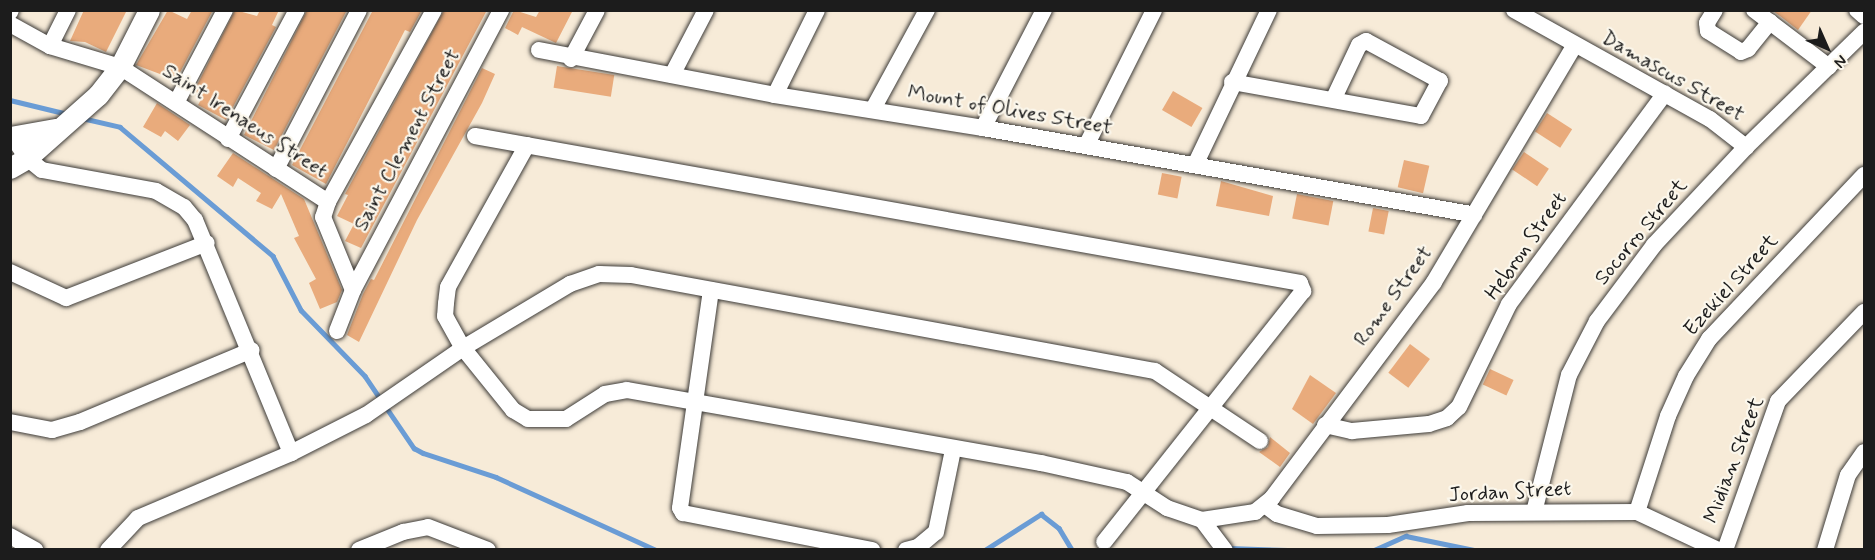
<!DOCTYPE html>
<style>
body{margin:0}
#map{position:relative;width:1875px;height:560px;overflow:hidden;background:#f7ebd8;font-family:Mynerve,sans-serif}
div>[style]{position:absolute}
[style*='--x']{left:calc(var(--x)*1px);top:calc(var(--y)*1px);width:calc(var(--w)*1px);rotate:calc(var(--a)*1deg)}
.stream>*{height:4.5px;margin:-2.25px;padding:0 2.25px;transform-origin:2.25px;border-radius:2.25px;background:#6a9cd5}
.building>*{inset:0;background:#e9ab7c;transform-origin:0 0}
.roads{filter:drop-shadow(0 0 2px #3d3b38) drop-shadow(0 0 2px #3d3b38)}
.minor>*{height:16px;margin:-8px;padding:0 8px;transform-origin:8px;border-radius:8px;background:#fff}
.major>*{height:21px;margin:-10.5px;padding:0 10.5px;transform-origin:10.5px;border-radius:10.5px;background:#fff}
span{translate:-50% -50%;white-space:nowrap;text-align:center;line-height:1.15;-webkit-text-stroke:4.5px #fbf7ec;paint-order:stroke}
.street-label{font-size:21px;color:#1c1c1c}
.frame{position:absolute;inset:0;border:12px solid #1c1c1c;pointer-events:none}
.north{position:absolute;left:1797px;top:18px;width:60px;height:60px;-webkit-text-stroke:4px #fbf7ec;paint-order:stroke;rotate:135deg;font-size:16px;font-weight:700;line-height:24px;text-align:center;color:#1c1c1c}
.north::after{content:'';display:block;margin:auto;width:21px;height:27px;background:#1c1c1c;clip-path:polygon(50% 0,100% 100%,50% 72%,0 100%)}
</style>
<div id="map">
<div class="stream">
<i style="--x:10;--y:100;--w:60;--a:13.6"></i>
<i style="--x:82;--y:118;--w:39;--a:13"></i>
<i style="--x:120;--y:127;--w:200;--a:40.1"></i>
<i style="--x:273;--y:256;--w:61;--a:62.6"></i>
<i style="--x:301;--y:310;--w:92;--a:45.9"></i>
<i style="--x:365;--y:376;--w:29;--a:56"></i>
<i style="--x:386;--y:407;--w:50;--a:55.7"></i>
<i style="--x:414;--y:448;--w:10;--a:29"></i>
<i style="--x:423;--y:453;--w:77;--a:18.2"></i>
<i style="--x:496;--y:477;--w:176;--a:24.5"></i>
<i style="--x:1229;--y:548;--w:58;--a:2"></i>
<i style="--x:985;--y:550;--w:67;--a:-32.7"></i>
<i style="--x:1041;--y:514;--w:23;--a:38"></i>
<i style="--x:1059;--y:528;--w:26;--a:59"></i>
<i style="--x:1374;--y:550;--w:35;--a:-24"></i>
<i style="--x:1406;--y:536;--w:69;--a:11.6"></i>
</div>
<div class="building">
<i style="clip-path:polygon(84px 10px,127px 10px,106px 52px,85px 42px,70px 41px)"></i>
<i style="clip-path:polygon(168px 10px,187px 19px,192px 10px,213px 10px,176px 80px,136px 65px)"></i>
<i style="clip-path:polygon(235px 10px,257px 16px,260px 10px,279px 10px,272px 25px,276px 27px,226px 120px,198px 105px,203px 96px,194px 91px)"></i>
<i style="clip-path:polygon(307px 10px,347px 10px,274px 150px,244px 135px)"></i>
<i style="clip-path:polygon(373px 10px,422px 10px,410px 32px,405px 30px,326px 184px,292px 165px)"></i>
<i style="clip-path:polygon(444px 10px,487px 10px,361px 248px,345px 241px,354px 224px,337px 216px,348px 195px,345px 194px)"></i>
<i style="clip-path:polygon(514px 10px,536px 17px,540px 10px,573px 10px,556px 43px,522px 27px,518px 35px,505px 28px)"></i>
<i style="clip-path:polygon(1772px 10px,1812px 10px,1798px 30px)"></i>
<i style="left:557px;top:66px;width:58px;height:22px;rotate:9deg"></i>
<i style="clip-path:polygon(482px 68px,495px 74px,482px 103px,417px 220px,359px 342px,347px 335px,363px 294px,371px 279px,374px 280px)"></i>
<i style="left:1173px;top:91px;width:34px;height:22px;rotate:30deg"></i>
<i style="clip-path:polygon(157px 103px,190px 125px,178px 141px,165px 131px,161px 137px,143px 127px)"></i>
<i style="left:1547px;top:113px;width:30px;height:22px;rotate:33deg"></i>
<i style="left:1524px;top:152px;width:30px;height:21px;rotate:34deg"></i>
<i style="clip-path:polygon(233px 153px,304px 199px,342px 290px,337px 302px,320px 309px,309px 283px,316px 279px,294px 238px,299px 236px,281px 194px,272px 209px,256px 201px,261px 193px,238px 178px,233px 187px,217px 176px)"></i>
<i style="left:1404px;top:160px;width:26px;height:28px;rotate:13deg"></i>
<i style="left:1162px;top:173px;width:20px;height:22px;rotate:11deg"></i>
<i style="clip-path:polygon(1221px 181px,1273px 196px,1269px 216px,1216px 206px)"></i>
<i style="left:1297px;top:194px;width:37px;height:25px;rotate:11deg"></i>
<i style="left:1373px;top:208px;width:16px;height:24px;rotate:11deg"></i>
<i style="left:1410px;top:344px;width:25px;height:36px;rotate:37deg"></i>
<i style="left:1490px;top:369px;width:26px;height:17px;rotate:25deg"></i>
<i style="clip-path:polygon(1310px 375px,1336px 393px,1313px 424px,1292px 409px)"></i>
<i style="clip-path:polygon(1270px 437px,1290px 453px,1280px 467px,1259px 452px,1268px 447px)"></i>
</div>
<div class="roads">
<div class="minor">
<i style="--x:1514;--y:10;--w:224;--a:29.1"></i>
<i style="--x:1710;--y:119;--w:46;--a:37.9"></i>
<i style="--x:1715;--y:10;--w:15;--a:122"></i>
<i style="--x:1707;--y:23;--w:8;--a:83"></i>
<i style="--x:1708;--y:31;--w:39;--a:32"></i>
<i style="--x:1741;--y:52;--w:8;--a:-23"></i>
<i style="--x:1748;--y:49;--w:35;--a:-51"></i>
<i style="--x:1754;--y:10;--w:94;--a:37.2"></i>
<i style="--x:1857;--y:10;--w:9;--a:41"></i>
<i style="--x:10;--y:12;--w:2;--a:-63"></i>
<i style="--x:10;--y:24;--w:46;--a:28.8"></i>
<i style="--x:50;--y:46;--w:73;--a:16.7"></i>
<i style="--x:120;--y:67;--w:248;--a:33"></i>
<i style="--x:328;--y:202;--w:16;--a:108"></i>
<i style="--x:323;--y:217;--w:79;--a:67.7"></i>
<i style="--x:353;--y:290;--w:44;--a:111.3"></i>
<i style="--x:50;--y:46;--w:40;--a:-63.4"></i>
<i style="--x:539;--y:50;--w:240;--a:10.8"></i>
<i style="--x:775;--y:95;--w:211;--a:9"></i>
<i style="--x:983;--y:128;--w:499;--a:10"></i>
<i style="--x:571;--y:59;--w:55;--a:-62"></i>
<i style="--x:672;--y:75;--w:73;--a:-62.4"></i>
<i style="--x:1232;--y:82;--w:192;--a:10.2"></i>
<i style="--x:1421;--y:116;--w:40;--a:-62"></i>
<i style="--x:1440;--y:81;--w:84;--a:-151.6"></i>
<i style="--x:1366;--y:41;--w:8;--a:150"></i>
<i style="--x:1359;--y:45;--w:59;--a:115.3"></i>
<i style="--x:775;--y:95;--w:95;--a:-63.7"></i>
<i style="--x:176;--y:103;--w:105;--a:-62.2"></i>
<i style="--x:873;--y:109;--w:113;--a:-61.4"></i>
<i style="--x:983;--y:128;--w:133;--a:-62.7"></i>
<i style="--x:12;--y:136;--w:27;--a:56"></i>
<i style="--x:27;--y:158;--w:19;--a:39"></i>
<i style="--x:42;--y:170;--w:116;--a:10.4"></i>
<i style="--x:156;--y:191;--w:32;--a:30"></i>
<i style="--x:184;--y:207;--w:17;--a:50"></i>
<i style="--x:195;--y:220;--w:252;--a:67.6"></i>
<i style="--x:475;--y:136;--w:838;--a:10.1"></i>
<i style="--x:1300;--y:283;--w:9;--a:69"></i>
<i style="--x:1303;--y:291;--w:320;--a:128.4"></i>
<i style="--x:228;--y:139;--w:146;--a:-61.9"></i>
<i style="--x:527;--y:145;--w:162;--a:119.1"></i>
<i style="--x:448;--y:287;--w:16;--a:97"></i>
<i style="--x:446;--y:303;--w:13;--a:94"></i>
<i style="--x:445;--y:316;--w:37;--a:61"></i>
<i style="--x:463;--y:348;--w:80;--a:51.1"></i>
<i style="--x:513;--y:410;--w:17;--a:31"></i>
<i style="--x:528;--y:419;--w:38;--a:0"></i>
<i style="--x:566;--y:419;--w:46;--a:-32.7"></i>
<i style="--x:605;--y:394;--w:22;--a:-10"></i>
<i style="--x:627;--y:390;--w:420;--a:10"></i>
<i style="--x:1041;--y:463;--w:88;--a:12.5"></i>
<i style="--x:1127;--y:482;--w:48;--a:33"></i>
<i style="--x:1167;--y:508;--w:37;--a:19"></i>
<i style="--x:1202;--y:520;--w:38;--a:53"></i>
<i style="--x:1086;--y:146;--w:152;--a:-63.4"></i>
<i style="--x:1195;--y:165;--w:172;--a:-64.5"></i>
<i style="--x:276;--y:169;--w:179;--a:-62.4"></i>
<i style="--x:328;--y:202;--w:219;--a:-61.1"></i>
<i style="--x:10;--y:272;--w:62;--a:24.9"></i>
<i style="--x:66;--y:298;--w:151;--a:-21.3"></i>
<i style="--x:353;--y:290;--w:317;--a:-62.1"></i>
<i style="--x:711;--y:290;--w:220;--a:98.1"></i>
<i style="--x:680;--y:508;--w:6;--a:59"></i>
<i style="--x:683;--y:513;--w:193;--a:11.1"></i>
<i style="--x:10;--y:422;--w:43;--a:10.8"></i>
<i style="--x:52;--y:430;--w:29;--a:-16"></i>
<i style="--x:80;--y:422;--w:186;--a:-22.7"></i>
<i style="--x:1325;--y:425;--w:28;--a:13"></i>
<i style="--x:1352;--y:431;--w:77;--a:-5.2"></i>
<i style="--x:1429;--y:424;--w:19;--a:-18"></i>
<i style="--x:1447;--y:418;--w:16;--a:-43"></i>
<i style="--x:1459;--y:407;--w:114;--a:-64.1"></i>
<i style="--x:1509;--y:304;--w:262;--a:-53.5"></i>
<i style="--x:1265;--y:505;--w:15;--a:37"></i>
<i style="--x:1277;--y:514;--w:42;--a:16.7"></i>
<i style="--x:1317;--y:526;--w:71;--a:-0.8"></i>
<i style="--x:1388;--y:525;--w:81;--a:-8.5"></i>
<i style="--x:1468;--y:513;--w:169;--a:-0.3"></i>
<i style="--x:1637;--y:512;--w:89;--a:25.1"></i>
<i style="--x:1534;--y:512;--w:141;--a:-75.7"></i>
<i style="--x:1569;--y:375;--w:61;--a:-62.6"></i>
<i style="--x:1597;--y:321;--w:95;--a:-53.1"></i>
<i style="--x:1654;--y:245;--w:134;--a:-46.8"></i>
<i style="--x:1746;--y:147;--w:165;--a:-44.3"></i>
<i style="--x:1637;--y:512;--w:101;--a:-72.1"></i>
<i style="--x:1668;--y:416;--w:44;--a:-65.8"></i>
<i style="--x:1686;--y:376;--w:44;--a:-58.1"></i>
<i style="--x:1709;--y:339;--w:226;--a:-46.6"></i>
<i style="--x:1202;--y:520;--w:54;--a:-8.6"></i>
<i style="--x:1255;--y:512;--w:22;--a:-39"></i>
<i style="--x:1272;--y:498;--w:270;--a:-53.1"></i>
<i style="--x:1434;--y:282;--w:276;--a:-59.3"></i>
<i style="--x:10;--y:536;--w:29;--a:29"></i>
<i style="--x:108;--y:550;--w:44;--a:-46.8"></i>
<i style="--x:138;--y:518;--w:166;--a:-23"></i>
<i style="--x:291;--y:453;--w:84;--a:-26.9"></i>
<i style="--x:366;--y:415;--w:118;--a:-34.6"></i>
<i style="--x:463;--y:348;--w:125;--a:-30.9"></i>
<i style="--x:570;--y:284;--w:31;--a:-19"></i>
<i style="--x:599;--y:274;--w:32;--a:2"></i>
<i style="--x:631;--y:275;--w:533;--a:10.38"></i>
<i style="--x:1155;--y:371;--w:126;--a:33.7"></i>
<i style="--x:359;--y:550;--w:48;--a:-22.2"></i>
<i style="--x:403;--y:532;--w:25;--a:-11"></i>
<i style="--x:428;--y:527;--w:64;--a:21"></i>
<i style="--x:906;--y:550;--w:12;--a:-14"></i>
<i style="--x:918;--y:547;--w:23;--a:-40"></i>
<i style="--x:936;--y:532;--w:84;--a:-78.3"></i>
<i style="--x:1725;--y:550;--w:158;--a:-70.4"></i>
<i style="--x:1778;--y:401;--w:124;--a:-46"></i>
<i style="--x:1825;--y:550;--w:78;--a:-73"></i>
<i style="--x:1848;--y:475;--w:28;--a:-55"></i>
</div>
<div class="major">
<i style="--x:10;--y:137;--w:47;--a:-9.9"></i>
<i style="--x:10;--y:168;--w:20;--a:-30"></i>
<i style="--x:27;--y:158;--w:95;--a:-41.6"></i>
<i style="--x:98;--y:95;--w:36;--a:-52"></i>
<i style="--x:120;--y:67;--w:64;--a:-63"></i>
</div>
</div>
<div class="street-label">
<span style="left:1673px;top:76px;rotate:30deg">Damascus Street</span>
<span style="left:1010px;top:110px;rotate:10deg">Mount of Olives Street</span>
<span style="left:245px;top:121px;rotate:33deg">Saint Irenaeus Street</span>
<span style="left:407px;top:140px;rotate:-62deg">Saint Clement Street</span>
<span style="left:1641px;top:232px;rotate:-50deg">Socorro Street</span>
<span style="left:1526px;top:246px;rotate:-55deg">Hebron Street</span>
<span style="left:1731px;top:285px;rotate:-48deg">Ezekiel Street</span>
<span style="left:1393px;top:296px;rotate:-54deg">Rome Street</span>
<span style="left:1734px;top:460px;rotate:-69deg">Midian Street</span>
<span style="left:1510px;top:492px;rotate:-3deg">Jordan Street</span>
</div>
<div class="frame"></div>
<div class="north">N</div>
</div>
